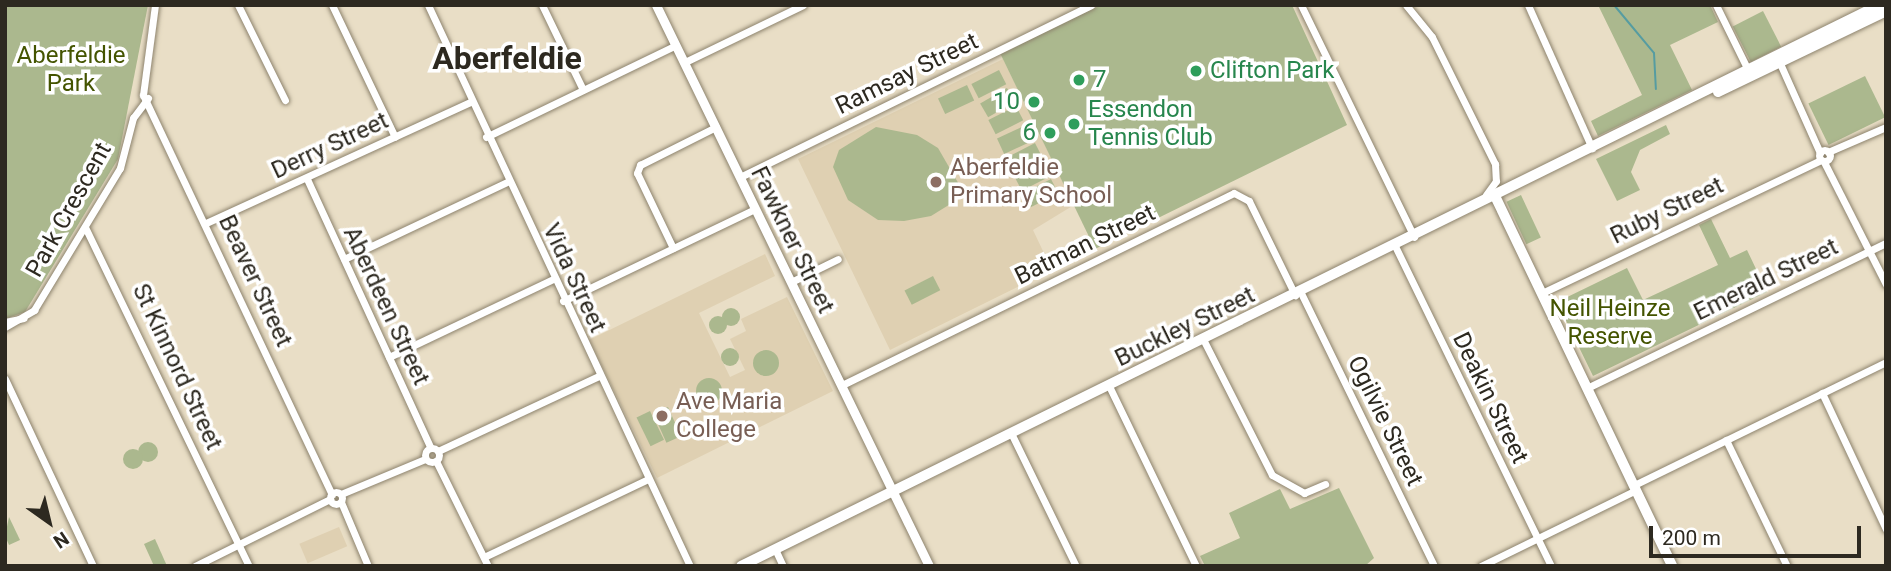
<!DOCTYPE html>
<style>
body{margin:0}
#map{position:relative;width:1891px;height:571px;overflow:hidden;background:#e9dec6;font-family:Roboto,sans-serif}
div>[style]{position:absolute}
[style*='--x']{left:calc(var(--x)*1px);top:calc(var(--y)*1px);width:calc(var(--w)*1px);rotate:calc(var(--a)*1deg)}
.built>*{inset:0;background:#dfd0b2;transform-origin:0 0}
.green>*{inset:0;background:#abb88e;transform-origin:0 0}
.round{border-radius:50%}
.stream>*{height:2px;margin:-1px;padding:0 1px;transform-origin:1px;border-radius:1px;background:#569ca1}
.roads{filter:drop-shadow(0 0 2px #8d836d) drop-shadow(0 0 2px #8d836d)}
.minor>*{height:7px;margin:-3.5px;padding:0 3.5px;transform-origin:3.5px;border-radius:3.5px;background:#fff}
.minor>.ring{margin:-3.5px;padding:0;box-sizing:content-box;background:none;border:7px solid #fff;border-radius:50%}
.tertiary>*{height:9px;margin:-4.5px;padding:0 4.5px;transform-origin:4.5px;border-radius:4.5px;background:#fff}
.secondary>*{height:10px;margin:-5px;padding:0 5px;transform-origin:5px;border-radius:5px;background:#fff}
.dots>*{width:19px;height:19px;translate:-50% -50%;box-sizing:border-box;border:4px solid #fff;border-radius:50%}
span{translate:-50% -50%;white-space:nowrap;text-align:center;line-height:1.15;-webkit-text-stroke:7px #fff;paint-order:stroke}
.park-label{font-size:24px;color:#445400}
.leisure-label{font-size:24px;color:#27864d}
.left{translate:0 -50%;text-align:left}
.right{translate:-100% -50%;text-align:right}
.street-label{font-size:24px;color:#2d2920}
.education-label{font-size:24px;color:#785e54}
.district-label{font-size:32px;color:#2d2920;font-weight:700}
.frame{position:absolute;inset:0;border:7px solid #2d2920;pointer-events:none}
.north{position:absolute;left:14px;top:487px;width:70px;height:70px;-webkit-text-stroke:5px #fff;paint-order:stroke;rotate:146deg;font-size:19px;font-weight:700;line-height:28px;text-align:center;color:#2d2920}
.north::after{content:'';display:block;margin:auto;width:24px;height:32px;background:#2d2920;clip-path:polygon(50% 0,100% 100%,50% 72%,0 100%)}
.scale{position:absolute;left:1649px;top:526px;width:212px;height:32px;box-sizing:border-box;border:4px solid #2d2920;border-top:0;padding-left:9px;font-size:21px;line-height:24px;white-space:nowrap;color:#2d2920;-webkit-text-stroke:5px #fff;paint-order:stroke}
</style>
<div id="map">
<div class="built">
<i style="clip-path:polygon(1003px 59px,1074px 205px,1033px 230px,1052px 270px,890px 350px,798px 159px)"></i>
<i style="clip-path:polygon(765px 254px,775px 276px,699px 313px,730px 377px,745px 370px,730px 339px,746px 331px,741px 319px,787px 297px,833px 391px,657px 478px,589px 340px)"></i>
<i style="left:339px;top:527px;width:21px;height:43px;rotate:67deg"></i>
</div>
<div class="green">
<i style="clip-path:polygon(5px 5px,148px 5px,118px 159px,25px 312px,5px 319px)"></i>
<i style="clip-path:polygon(1101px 5px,1292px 5px,1347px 125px,1095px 249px,1000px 53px)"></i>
<i style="clip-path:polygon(1598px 5px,1710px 5px,1718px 22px,1670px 45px,1692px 90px,1598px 136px,1591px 121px,1642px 95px)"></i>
<i style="left:1763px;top:11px;width:40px;height:34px;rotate:63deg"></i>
<i style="left:999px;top:70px;width:16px;height:31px;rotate:63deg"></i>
<i style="left:1865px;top:76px;width:46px;height:63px;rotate:64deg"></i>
<i style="left:967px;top:85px;width:17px;height:32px;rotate:65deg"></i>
<i style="left:1007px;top:88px;width:16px;height:31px;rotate:60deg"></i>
<i style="left:1016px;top:106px;width:16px;height:31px;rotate:63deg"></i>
<i style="left:1026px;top:125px;width:17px;height:32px;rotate:65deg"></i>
<i style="clip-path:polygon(1666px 125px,1670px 134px,1640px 150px,1631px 172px,1640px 190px,1617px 201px,1596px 159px)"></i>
<i style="clip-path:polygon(876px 127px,917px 135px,938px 148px,960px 186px,952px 203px,931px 216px,904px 221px,878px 220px,848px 200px,833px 167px,839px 150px)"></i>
<i style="left:1035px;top:143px;width:16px;height:32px;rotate:63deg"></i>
<i style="left:1043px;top:162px;width:16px;height:32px;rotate:63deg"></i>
<i style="left:1051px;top:179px;width:16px;height:31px;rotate:63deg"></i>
<i style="left:1521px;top:195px;width:47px;height:16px;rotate:65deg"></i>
<i style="clip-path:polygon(1711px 219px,1730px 258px,1747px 250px,1767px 292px,1593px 376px,1557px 302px,1627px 268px,1643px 300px,1718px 265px,1699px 225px)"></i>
<i style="left:933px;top:276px;width:16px;height:32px;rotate:63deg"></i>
<i class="round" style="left:722px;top:308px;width:18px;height:18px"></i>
<i class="round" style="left:709px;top:316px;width:18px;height:18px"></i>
<i class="round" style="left:721px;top:348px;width:18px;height:18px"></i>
<i class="round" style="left:753px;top:350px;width:26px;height:26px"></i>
<i class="round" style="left:696px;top:378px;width:26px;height:26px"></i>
<i style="left:668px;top:407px;width:32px;height:16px;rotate:66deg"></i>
<i style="left:650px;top:411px;width:32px;height:15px;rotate:64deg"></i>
<i class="round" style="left:138px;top:442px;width:20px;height:20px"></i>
<i class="round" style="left:123px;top:449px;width:20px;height:20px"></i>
<i style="clip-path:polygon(1339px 488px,1374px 558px,1365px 566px,1205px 566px,1200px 556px,1240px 538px,1229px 513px,1280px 489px,1290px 509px)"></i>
<i style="clip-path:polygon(9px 517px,20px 540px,9px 545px,5px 536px)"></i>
<i style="clip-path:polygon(155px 539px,167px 566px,154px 566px,144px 544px)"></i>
</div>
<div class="stream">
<i style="--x:1614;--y:5;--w:62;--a:50.2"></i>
<i style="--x:1654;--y:53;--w:36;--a:87"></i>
</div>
<div class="roads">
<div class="minor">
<i style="--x:155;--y:5;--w:91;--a:97.6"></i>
<i style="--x:143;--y:95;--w:442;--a:64.7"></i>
<i style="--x:238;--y:5;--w:106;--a:63.7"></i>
<i style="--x:332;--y:5;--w:146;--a:64.5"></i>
<i style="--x:428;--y:5;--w:619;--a:64.97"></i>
<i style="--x:542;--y:5;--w:94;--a:64.2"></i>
<i style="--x:1301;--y:5;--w:258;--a:64"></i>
<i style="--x:1406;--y:5;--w:41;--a:50.9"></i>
<i style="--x:1432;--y:37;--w:142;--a:63.6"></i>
<i style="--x:1495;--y:164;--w:17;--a:87"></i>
<i style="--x:1496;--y:181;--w:17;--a:126"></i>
<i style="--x:1528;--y:5;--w:157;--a:65.9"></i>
<i style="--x:1716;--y:5;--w:75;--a:63.8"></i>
<i style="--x:1778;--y:59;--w:103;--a:65.9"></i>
<i style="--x:685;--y:62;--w:131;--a:-25.8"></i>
<i style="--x:486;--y:137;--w:211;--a:-25.8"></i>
<i class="ring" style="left:1819.5px;top:150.5px;width:4px;height:4px"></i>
<i style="--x:1828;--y:152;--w:63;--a:-23.3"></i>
<i style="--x:1824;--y:162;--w:137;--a:63.1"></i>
<i style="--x:740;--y:177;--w:391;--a:-26.1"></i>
<i style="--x:307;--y:179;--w:296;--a:65.3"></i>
<i style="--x:206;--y:223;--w:290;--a:-24.6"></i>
<i style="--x:85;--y:227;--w:377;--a:64.2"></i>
<i style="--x:1395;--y:246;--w:356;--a:64"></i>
<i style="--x:673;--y:248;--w:83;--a:-115.6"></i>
<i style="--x:637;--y:173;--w:9;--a:-69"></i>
<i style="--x:640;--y:165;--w:85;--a:-26.6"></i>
<i style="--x:344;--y:259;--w:180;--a:-25.3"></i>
<i style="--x:791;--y:282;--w:52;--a:-26.1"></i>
<i style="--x:1301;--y:293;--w:304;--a:64"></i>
<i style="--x:1542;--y:293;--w:309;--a:-25.5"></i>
<i style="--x:563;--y:301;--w:213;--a:-25.6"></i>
<i style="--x:5;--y:322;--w:19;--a:-12"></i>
<i style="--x:5;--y:327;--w:34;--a:-30"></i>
<i style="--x:34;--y:310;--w:166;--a:-58.8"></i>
<i style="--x:120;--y:168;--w:52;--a:-75.4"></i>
<i style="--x:133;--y:118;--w:25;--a:-53"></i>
<i style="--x:1204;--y:341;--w:150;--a:63.1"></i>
<i style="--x:1272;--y:475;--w:37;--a:29"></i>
<i style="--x:1304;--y:493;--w:23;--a:-23"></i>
<i style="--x:389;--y:357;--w:182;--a:-25.4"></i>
<i style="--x:5;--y:379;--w:207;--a:64.8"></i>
<i style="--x:842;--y:385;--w:436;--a:-26.1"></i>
<i style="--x:1234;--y:193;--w:17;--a:28"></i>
<i style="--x:1249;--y:201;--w:105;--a:63.9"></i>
<i style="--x:1110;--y:388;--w:198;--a:64.2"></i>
<i style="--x:1587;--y:388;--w:332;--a:-25.9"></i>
<i style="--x:1822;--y:393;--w:150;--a:64.8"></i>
<i style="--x:1012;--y:435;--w:146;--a:64"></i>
<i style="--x:1726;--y:440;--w:140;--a:64.2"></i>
<i class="ring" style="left:425px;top:448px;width:7px;height:7px"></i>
<i style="--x:438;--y:451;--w:178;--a:-25"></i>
<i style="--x:436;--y:461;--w:117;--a:63.7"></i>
<i style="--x:1634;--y:485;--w:280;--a:-26"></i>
<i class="ring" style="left:330px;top:492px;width:5px;height:5px"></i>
<i style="--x:341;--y:494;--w:91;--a:-22.6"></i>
<i style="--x:341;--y:502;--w:69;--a:67.1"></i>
<i style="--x:775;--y:549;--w:19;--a:65"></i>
<i style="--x:484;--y:557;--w:182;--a:-25.4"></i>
<i style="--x:195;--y:566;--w:151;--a:-26.4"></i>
<i style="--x:1481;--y:566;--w:173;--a:-26.1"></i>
</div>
<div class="tertiary">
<i style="--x:656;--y:5;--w:624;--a:64.05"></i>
</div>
<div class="secondary">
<i style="--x:1718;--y:92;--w:187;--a:-25.7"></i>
<i style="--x:1495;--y:196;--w:410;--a:64.4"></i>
<i style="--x:741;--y:566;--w:1269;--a:-26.24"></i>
</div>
</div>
<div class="dots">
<i style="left:1196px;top:71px;background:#2e9e5b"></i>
<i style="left:1079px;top:80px;background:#2e9e5b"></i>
<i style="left:1034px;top:102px;background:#2e9e5b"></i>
<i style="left:1074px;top:124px;background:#2e9e5b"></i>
<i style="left:1050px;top:133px;background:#2e9e5b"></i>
<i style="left:936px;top:182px;background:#8d6e63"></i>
<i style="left:662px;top:416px;background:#8d6e63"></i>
</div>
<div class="park-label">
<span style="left:71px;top:70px">Aberfeldie<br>Park</span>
<span style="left:1610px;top:323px">Neil Heinze<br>Reserve</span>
</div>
<div class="leisure-label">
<span class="left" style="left:1210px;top:71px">Clifton Park</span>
<span class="left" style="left:1093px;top:80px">7</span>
<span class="right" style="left:1020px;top:102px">10</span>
<span class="left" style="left:1088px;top:124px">Essendon<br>Tennis Club</span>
<span class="right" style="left:1036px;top:133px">6</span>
</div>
<div class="street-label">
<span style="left:907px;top:74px;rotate:-26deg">Ramsay Street</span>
<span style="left:330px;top:146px;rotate:-25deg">Derry Street</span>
<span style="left:69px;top:210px;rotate:-61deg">Park Crescent</span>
<span style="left:1667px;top:211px;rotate:-26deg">Ruby Street</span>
<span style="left:792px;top:240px;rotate:64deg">Fawkner Street</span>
<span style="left:1085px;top:245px;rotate:-26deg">Batman Street</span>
<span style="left:574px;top:278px;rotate:65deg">Vida Street</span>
<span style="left:1766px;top:280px;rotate:-26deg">Emerald Street</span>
<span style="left:255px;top:281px;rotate:65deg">Beaver Street</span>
<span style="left:386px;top:306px;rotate:65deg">Aberdeen Street</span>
<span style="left:1185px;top:327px;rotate:-26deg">Buckley Street</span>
<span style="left:177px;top:367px;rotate:65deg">St Kinnord Street</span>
<span style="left:1490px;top:398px;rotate:64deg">Deakin Street</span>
<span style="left:1385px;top:421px;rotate:64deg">Ogilvie Street</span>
</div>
<div class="education-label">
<span class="left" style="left:950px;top:182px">Aberfeldie<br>Primary School</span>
<span class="left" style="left:676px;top:416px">Ave Maria<br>College</span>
</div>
<div class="district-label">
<span style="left:507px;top:58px">Aberfeldie</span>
</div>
<div class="frame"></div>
<div class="north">N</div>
<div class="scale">200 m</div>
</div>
